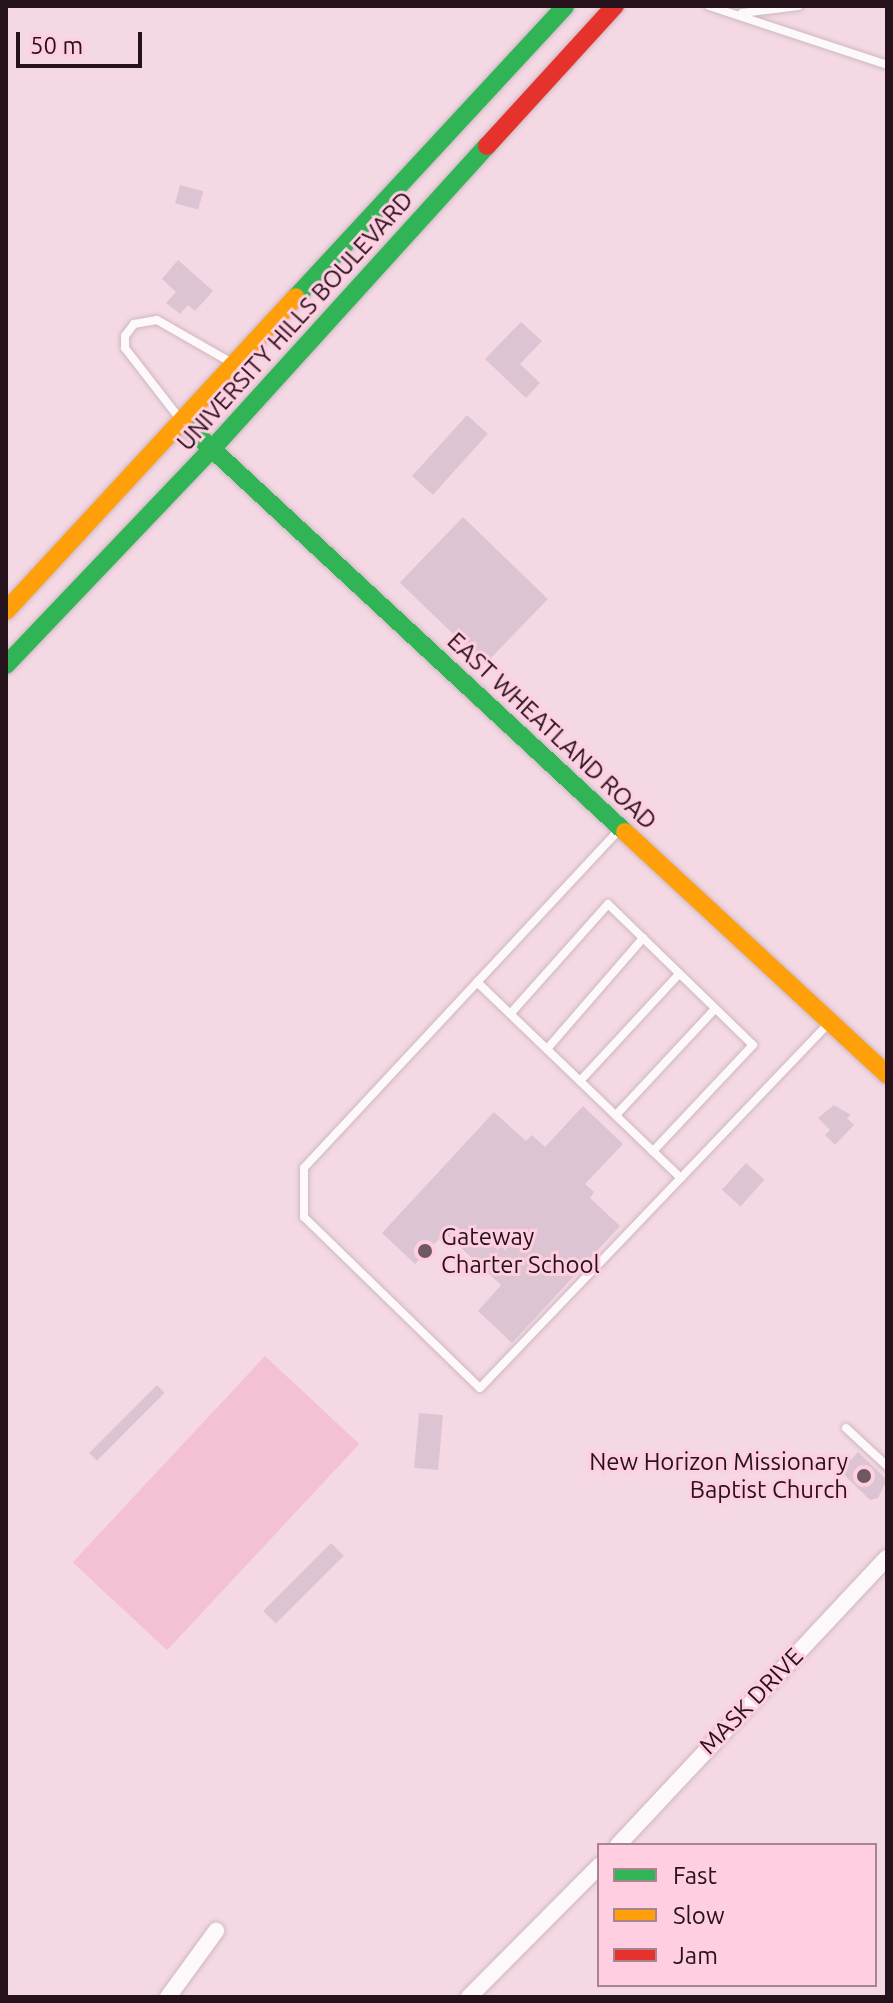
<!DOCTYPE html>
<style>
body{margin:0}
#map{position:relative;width:893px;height:2003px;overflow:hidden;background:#f4d9e4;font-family:Ubuntu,sans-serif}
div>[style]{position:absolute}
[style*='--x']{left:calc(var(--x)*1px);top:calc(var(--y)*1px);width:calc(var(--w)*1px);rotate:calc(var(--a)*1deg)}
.green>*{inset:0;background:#f3c0d5;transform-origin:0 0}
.building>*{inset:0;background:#dcc4d3;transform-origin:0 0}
.roads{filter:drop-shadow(0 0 2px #cdb7c0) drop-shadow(0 0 2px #cdb7c0)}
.lane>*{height:8px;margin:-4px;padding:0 4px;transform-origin:4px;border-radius:4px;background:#fdf9fb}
.street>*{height:16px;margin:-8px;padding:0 8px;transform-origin:8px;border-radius:8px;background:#fdf9fb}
.fast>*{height:18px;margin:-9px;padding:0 9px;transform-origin:9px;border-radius:9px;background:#30b455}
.slow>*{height:18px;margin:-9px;padding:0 9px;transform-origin:9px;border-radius:9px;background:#ff9f0a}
.jam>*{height:18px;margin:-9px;padding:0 9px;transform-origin:9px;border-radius:9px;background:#e5322d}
.dots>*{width:22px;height:22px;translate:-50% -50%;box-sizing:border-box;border:4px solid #ffcee1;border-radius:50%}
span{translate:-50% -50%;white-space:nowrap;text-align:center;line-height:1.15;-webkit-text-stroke:6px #ffcee1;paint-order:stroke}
.street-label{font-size:24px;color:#26121b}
.poi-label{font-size:24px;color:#26121b}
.left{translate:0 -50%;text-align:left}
.right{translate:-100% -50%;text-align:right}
.frame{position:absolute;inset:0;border:8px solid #26121b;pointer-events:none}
.legend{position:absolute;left:597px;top:1843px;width:280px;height:144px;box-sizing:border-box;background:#ffcee1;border:2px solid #a88392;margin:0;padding:10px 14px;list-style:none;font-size:24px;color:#26121b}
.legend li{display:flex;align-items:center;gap:16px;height:40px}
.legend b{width:40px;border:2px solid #a88392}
.scale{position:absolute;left:16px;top:32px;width:126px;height:36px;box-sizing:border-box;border:4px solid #26121b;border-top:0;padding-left:10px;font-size:24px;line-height:28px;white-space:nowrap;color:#26121b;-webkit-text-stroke:6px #ffcee1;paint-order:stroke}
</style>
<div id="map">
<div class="green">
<i style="left:265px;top:1356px;width:129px;height:282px;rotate:43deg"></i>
</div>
<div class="building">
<i style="left:180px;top:185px;width:24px;height:19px;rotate:15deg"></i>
<i style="clip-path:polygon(178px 260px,213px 291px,195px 311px,188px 305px,180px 314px,166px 303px,176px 292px,162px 279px)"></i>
<i style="clip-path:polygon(521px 322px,542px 341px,520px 364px,540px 383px,526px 398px,485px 359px)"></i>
<i style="left:467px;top:415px;width:28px;height:82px;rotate:42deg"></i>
<i style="left:463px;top:517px;width:118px;height:91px;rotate:44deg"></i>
<i style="clip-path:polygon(834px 1105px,851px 1115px,847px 1118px,854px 1125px,835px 1145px,825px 1135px,830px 1130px,818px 1118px)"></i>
<i style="clip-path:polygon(583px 1106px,623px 1144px,585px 1184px,594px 1192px,590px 1198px,620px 1226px,512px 1343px,478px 1311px,501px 1285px,445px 1233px,415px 1264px,382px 1233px,494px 1112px,526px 1141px,532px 1135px,545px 1147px)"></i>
<i style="left:746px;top:1163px;width:25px;height:36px;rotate:42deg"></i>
<i style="left:157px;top:1385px;width:11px;height:96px;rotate:45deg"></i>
<i style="left:419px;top:1413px;width:24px;height:55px;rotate:5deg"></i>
<i style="clip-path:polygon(858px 1452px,887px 1480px,878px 1498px,870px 1500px,840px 1471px,847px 1456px,851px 1460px)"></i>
<i style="left:331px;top:1543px;width:18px;height:96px;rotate:45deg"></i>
</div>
<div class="roads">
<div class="lane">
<i style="--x:709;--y:6;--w:188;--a:18.3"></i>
<i style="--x:742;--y:13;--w:57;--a:-7"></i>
<i style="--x:180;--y:419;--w:90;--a:-127.8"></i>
<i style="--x:125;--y:348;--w:12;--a:-90"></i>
<i style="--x:125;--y:336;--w:15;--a:-53"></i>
<i style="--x:134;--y:324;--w:23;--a:-10"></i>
<i style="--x:157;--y:320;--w:86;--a:29.8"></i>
<i style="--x:620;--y:829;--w:463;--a:133"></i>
<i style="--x:304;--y:1168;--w:49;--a:90"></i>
<i style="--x:304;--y:1217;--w:245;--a:44.2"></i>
<i style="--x:480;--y:1388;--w:505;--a:-46.28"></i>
<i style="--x:477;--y:982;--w:283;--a:43.9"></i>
<i style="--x:511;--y:1013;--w:146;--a:-48.3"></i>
<i style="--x:608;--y:904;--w:202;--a:44.2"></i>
<i style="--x:753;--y:1045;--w:146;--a:133.3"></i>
<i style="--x:547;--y:1049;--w:147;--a:-49.1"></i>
<i style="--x:580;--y:1081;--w:146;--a:-47.2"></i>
<i style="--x:616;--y:1115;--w:145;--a:-47"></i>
<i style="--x:846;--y:1428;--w:56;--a:42.8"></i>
</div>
<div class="street">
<i style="--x:618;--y:1845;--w:393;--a:-46.9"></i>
<i style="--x:168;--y:1997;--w:82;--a:-54"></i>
<i style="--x:469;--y:1997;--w:185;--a:-45.2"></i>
</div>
<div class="fast">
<i style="--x:296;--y:297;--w:396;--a:-47.2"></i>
<i style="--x:183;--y:422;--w:603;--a:42.85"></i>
<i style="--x:6;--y:665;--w:298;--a:-46.4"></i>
<i style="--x:212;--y:449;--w:409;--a:-47.8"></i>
</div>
<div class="slow">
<i style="--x:6;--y:611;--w:427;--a:-47.3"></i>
<i style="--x:625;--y:832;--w:357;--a:42.8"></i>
</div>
<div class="jam">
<i style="--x:487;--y:146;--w:190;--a:-47.6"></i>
</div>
</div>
<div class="dots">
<i style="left:425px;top:1251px;background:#6e5861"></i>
<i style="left:864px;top:1476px;background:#6e5861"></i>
</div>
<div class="street-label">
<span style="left:295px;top:321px;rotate:-48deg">UNIVERSITY HILLS BOULEVARD</span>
<span style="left:552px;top:731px;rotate:43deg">EAST WHEATLAND ROAD</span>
<span style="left:751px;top:1701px;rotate:-46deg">MASK DRIVE</span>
</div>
<div class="poi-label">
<span class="left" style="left:441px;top:1251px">Gateway<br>Charter School</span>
<span class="right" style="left:848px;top:1476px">New Horizon Missionary<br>Baptist Church</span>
</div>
<div class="frame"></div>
<ul class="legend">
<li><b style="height:10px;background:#30b455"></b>Fast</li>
<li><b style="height:10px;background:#ff9f0a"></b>Slow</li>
<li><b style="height:10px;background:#e5322d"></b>Jam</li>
</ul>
<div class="scale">50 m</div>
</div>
